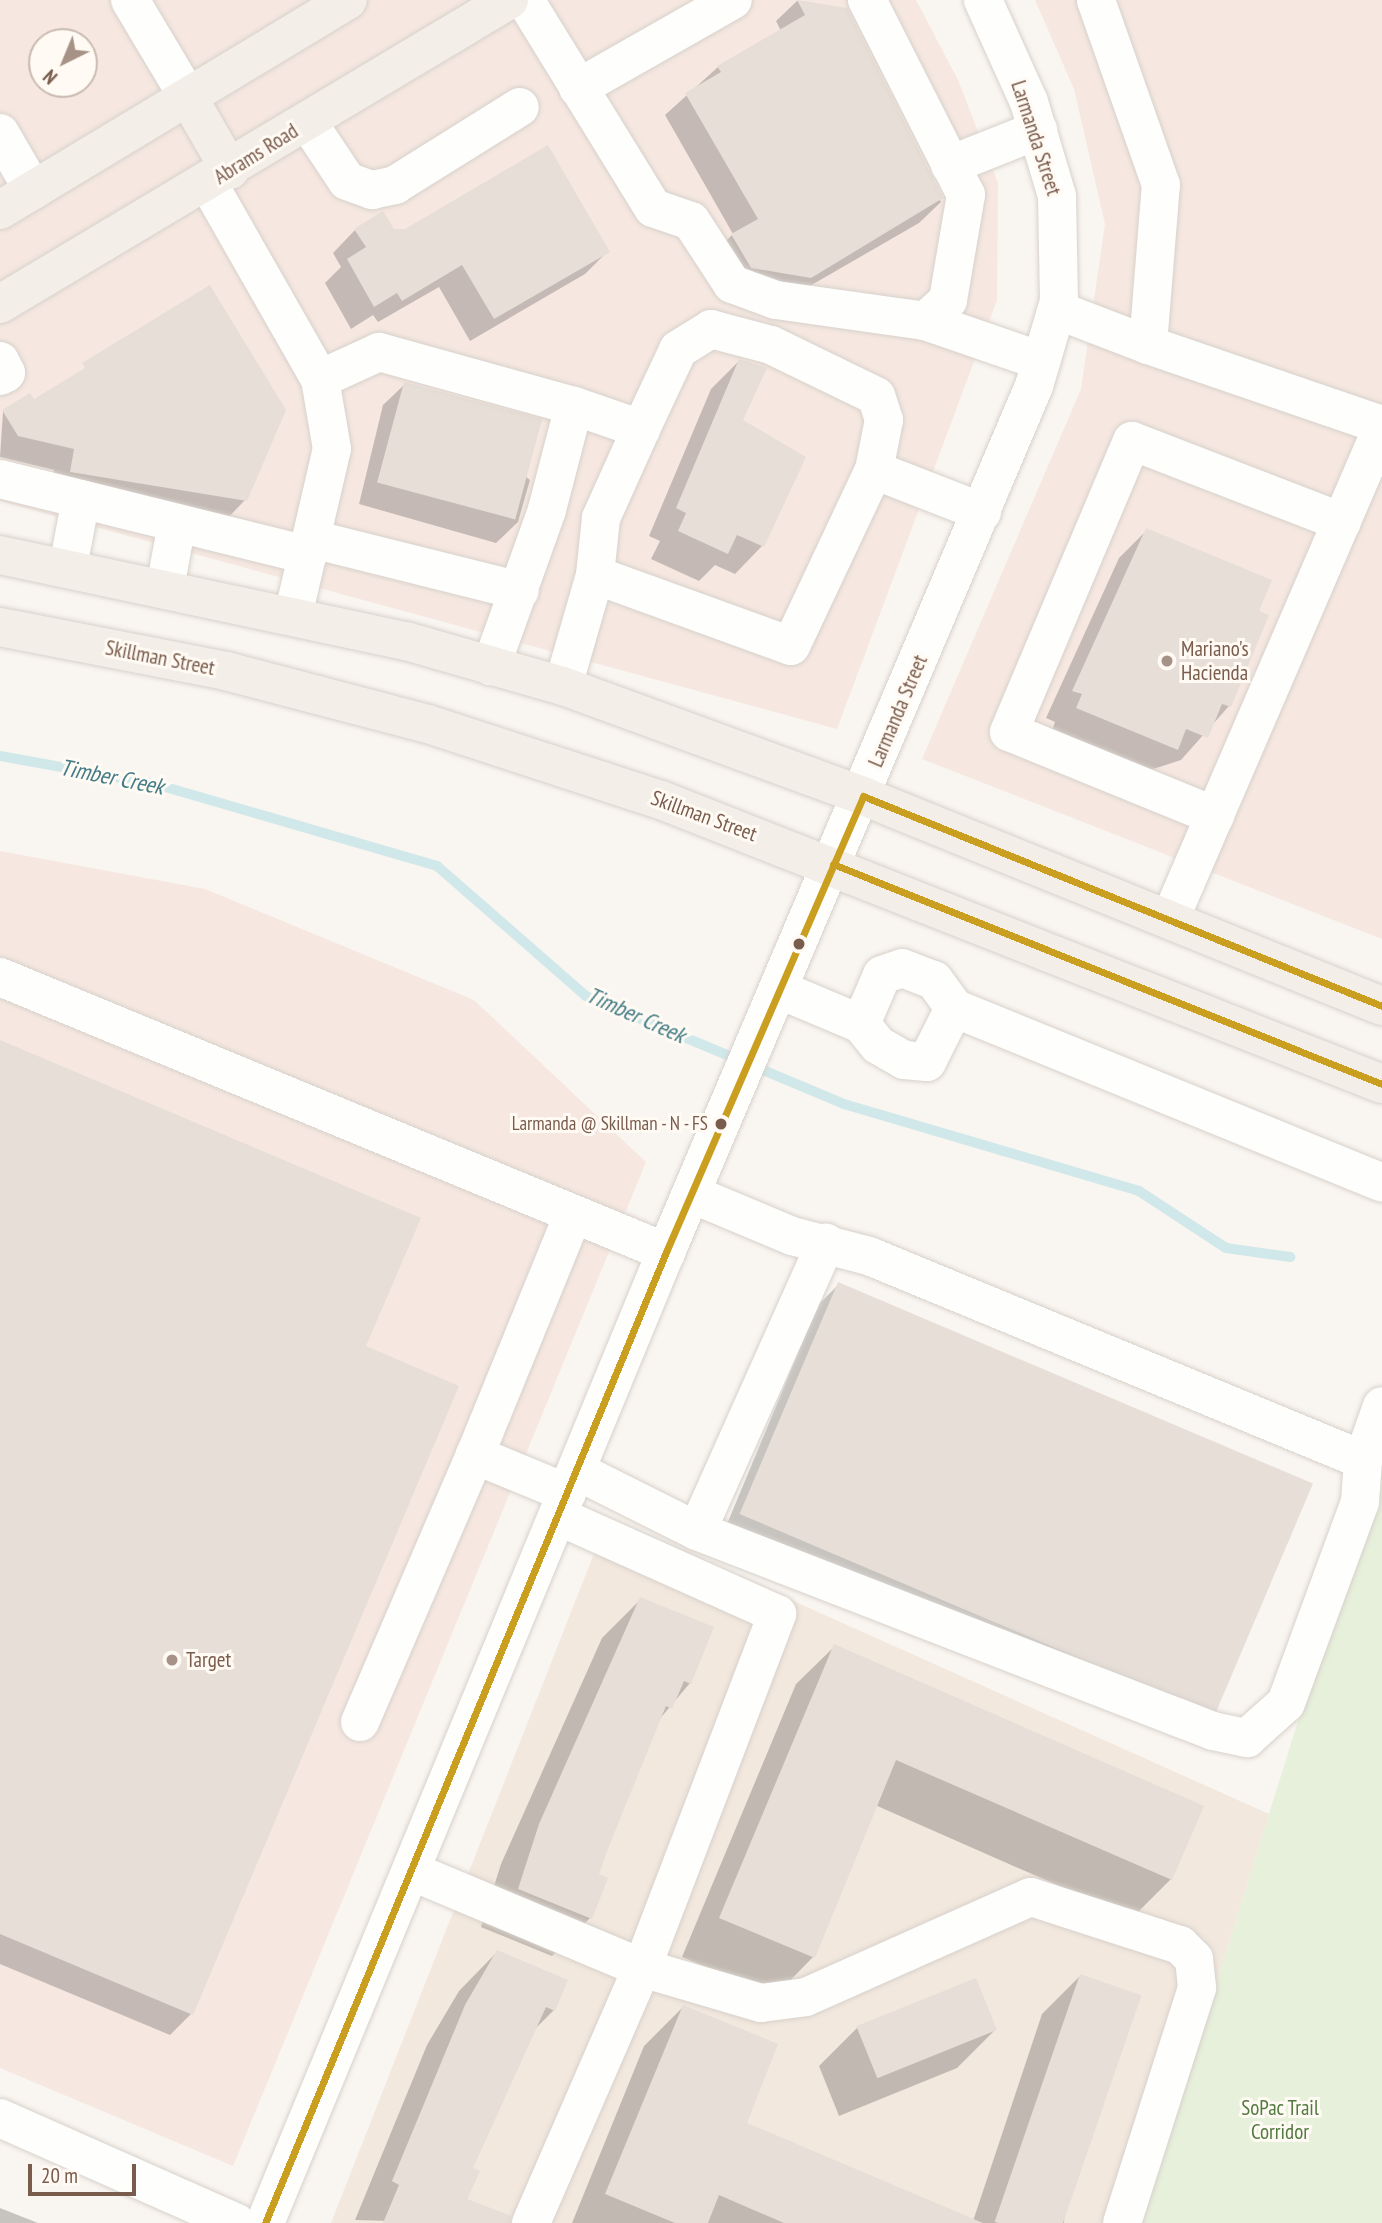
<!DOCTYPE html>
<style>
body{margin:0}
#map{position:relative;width:1382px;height:2223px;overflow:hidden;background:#f9f5f0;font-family:"PT Sans Narrow",sans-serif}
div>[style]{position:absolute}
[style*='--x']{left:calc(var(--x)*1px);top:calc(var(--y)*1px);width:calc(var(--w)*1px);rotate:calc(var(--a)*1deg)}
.residential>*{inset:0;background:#f2e8de}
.commercial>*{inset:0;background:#f6e8e1}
.green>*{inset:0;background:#e7f0db}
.shadow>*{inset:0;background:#0003}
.stream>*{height:10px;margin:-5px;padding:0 5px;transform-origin:5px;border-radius:5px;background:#d0e8ea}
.building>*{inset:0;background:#e6ded7;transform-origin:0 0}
.roads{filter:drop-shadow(0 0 2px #d7d1cb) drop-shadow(0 0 2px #d7d1cb)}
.minor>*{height:38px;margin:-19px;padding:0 19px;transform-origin:19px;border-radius:19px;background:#fefefd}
.major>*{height:38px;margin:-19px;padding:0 19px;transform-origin:19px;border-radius:19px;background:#f3eee8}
.bus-1>*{height:7px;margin:-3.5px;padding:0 3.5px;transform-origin:3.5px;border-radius:3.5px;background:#ca9f1f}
.dots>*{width:19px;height:19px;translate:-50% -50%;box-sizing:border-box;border:4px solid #fffaf3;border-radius:50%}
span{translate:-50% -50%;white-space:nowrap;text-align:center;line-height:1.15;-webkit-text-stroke:6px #fffaf3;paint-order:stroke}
.bus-label{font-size:19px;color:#7a5c4d}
.right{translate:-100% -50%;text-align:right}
.street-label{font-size:21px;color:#7a5c4d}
.poi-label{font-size:21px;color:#7a5c4d}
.left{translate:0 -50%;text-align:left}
.park-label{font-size:21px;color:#537a41}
.water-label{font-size:23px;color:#437c86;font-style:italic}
.north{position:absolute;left:28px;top:28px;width:70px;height:70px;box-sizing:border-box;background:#fffaf3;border:2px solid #cabbb1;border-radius:50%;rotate:223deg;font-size:19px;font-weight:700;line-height:28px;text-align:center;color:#7a5c4d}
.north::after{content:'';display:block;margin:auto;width:24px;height:32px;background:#a69286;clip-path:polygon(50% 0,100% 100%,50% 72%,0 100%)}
.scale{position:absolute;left:28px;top:2164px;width:108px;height:32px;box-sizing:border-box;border:4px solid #7a5c4d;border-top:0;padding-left:9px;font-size:21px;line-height:24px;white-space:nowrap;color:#7a5c4d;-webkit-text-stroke:5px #fffaf3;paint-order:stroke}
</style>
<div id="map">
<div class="residential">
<i style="clip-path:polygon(608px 1518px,1269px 1814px,1142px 2223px,331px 2223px)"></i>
</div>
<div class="commercial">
<i style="clip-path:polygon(evenodd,0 0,916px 0,958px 80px,998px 183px,997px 300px,837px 729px,0 501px,0 0,42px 42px,84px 42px,84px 84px,42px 84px,42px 42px)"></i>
<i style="clip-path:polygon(1035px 0,1382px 0,1382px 939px,922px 759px,1081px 389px,1105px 224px,1074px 89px)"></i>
<i style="clip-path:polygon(0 851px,205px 889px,474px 1000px,646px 1162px,233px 2166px,0 2068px)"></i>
</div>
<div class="green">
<i style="clip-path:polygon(1382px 1452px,1382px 2223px,1142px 2223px,1269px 1814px)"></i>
</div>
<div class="shadow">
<i style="clip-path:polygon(797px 1px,846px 9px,941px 202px,919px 223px,789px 298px,711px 256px,733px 234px,665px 115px,718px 67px,781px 31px,776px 21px)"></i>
<i style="clip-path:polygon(355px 230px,405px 230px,608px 251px,585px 274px,470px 341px,439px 287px,378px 322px,373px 315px,351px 329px,325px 283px,341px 267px,333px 253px)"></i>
<i style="clip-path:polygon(209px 288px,245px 500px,224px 522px,50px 493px,54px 470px,0 457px,3px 412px,29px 395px,34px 402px)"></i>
<i style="clip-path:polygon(739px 361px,741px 421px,803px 457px,762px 546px,735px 574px,715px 565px,699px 581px,651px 559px,660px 541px,649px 536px,711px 389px)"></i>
<i style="clip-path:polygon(405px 384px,530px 480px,518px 522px,496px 543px,359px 504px,383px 405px)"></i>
<i style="clip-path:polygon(1147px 530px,1266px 616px,1229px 706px,1181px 760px,1141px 773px,1050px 736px,1055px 722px,1046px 718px,1119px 558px)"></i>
<i style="clip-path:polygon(0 1042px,364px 1347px,191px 2014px,170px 2035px,0 1964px)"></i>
<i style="clip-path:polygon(839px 1284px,1214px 1708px,1193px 1729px,722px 1536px,818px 1305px)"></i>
<i style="clip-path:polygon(641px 1599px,690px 1683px,658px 1721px,597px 1875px,590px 1918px,552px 1956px,481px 1927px,501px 1864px,602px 1638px)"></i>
<i style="clip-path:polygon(835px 1646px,1171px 1879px,1132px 1918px,875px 1805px,813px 1957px,775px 1996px,682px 1957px,796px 1684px)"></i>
<i style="clip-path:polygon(497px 1952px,554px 2010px,534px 2030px,471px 2169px,464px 2223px,355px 2220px,427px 2045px,459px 1991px)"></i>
<i style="clip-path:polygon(1080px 1976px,1064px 2223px,572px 2223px,644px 2046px,683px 2007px,745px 2124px,973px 2221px,1042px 2014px)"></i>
<i style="clip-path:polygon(857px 2028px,995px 2030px,957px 2068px,839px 2116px,819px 2066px)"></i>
<i style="clip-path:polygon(0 2208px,38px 2223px,0 2223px)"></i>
</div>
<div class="stream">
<i style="--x:0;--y:756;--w:158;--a:10.2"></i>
<i style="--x:155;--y:784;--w:294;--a:16.2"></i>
<i style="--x:437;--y:866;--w:198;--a:41.1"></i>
<i style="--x:586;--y:996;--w:280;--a:22.7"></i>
<i style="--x:844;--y:1104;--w:308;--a:16.4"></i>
<i style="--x:1139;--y:1191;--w:104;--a:33.2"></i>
<i style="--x:1226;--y:1248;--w:65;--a:8"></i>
</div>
<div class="building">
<i style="clip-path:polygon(797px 0,847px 8px,943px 198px,811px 278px,751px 268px,731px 234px,758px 219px,685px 93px,721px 72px,717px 66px,805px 15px)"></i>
<i style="clip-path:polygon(548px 145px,610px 252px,494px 319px,462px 265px,402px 301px,397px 293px,374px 307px,347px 259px,366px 247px,354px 229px,383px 211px,394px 229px,405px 229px)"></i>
<i style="clip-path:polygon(210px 285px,286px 410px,247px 501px,70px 472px,74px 449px,18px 436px,2px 410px,30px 393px,34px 399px,85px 368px,82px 363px)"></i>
<i style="clip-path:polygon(739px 359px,767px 368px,743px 420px,806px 457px,764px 547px,737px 535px,728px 554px,678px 531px,686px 513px,676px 508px)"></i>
<i style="left:404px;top:382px;width:143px;height:104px;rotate:15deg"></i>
<i style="clip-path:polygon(1146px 528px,1272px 580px,1259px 611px,1269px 615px,1231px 707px,1222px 704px,1208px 738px,1186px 729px,1178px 750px,1076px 708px,1082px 694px,1072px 691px)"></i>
<i style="clip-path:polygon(0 1040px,421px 1218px,366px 1346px,459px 1386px,193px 2015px,0 1934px)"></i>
<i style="left:838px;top:1282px;width:516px;height:252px;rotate:23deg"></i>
<i style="clip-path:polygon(640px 1597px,714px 1627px,691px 1684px,684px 1681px,672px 1709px,666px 1706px,609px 1846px,599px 1874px,608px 1878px,592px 1919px,518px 1889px,539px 1824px)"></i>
<i style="clip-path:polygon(834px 1644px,1204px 1806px,1172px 1880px,896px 1760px,815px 1958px,719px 1918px)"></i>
<i style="clip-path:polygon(497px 1950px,568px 1980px,555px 2011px,546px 2007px,473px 2168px,480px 2171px,467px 2199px,511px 2216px,510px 2223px,383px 2223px,399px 2185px,392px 2181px,465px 2005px)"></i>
<i style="left:1080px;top:1974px;width:65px;height:262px;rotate:19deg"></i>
<i style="left:976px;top:1978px;width:56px;height:129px;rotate:68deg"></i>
<i style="clip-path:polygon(683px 2005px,778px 2044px,747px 2123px,983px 2223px,784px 2223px,719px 2195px,708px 2223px,675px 2223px,605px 2194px)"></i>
</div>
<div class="roads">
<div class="minor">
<i style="--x:130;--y:0;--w:115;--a:59.2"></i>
<i style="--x:525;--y:0;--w:244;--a:58.4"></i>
<i style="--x:653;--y:208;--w:40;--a:18.9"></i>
<i style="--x:691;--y:221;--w:75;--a:56.9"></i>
<i style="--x:732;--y:284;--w:47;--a:20"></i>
<i style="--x:776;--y:300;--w:150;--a:8"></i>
<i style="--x:925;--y:321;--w:31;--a:-42"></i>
<i style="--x:948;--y:300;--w:107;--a:-80.3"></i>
<i style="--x:966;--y:195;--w:219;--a:-116.9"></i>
<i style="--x:578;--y:88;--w:178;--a:-29.6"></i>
<i style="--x:307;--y:121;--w:72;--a:56.3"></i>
<i style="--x:347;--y:181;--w:27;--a:20"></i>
<i style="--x:372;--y:190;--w:24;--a:-12"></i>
<i style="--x:395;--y:185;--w:147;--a:-32"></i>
<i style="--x:0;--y:133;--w:66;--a:59.9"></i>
<i style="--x:950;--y:165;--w:95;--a:-21.7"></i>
<i style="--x:208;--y:183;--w:226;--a:60.3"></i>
<i style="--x:320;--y:379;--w:65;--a:-24.6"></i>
<i style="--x:379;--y:352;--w:202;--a:15.5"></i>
<i style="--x:574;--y:406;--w:107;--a:104.6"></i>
<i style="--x:547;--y:510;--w:166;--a:109.7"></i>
<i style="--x:1057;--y:310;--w:97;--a:21"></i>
<i style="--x:1148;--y:345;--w:161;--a:-85.4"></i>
<i style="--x:1161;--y:185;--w:196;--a:-109.4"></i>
<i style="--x:925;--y:321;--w:123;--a:19"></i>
<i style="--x:1148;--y:345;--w:247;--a:18.9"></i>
<i style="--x:0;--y:361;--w:13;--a:63"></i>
<i style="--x:6;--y:373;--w:7;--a:153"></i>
<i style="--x:574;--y:406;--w:71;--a:18.9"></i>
<i style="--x:874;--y:470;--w:116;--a:21.3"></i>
<i style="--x:0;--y:479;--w:317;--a:13.9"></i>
<i style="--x:312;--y:539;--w:214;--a:14"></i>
<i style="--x:68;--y:567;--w:69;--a:-79.2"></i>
<i style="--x:165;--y:588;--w:66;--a:-79.5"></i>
<i style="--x:293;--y:616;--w:171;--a:-76.9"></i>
<i style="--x:332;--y:449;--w:71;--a:-99.7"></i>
<i style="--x:563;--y:686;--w:116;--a:-73.9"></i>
<i style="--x:595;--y:575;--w:208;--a:19.9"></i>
<i style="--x:791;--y:646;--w:195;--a:-64.8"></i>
<i style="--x:874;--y:470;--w:51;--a:-78.7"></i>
<i style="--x:884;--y:420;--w:25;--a:-108"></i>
<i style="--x:876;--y:396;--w:117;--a:-154.1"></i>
<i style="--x:771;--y:345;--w:62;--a:-165.1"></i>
<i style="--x:711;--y:329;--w:39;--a:148"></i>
<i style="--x:678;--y:350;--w:87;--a:115.1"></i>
<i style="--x:641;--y:429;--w:98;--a:114.2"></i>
<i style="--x:601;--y:518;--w:57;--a:96"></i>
<i style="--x:1215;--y:816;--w:222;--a:-157.8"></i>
<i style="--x:1009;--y:732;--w:316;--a:-67.1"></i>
<i style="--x:1132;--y:441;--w:225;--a:21.1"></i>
<i style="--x:1170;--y:919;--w:535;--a:-66.65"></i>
<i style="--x:0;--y:977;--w:721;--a:22.44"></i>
<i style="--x:778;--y:989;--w:90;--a:22.9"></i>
<i style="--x:861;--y:1024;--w:53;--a:-66.8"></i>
<i style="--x:882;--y:975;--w:21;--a:-19"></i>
<i style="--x:902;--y:968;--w:34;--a:21"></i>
<i style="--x:934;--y:980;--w:34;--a:54"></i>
<i style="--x:954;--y:1008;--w:462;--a:22.2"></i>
<i style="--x:861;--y:1024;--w:27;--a:51"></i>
<i style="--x:878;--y:1045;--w:30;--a:30"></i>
<i style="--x:904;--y:1060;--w:23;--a:5"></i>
<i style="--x:927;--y:1062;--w:60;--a:-63.4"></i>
<i style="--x:1363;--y:1460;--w:57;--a:-70.6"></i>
<i style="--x:577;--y:1471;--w:134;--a:26.6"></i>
<i style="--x:697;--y:1531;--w:553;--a:21.19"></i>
<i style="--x:1213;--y:1731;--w:35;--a:12"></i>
<i style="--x:1247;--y:1738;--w:52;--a:-41.9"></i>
<i style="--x:1286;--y:1703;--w:214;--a:-69.8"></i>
<i style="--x:1360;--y:1502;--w:42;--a:-85.9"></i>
<i style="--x:1363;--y:1460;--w:534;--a:-157.56"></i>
<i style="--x:869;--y:1256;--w:80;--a:-165.4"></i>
<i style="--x:792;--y:1236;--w:108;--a:-157.2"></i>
<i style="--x:567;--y:1493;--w:100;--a:-157.6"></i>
<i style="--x:475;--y:1455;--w:259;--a:-67.8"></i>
<i style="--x:697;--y:1531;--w:316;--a:-65.9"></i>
<i style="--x:360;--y:1722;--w:291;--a:-66.7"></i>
<i style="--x:411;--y:1871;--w:251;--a:22.8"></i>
<i style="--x:642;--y:1968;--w:124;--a:16.4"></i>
<i style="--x:761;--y:2003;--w:45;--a:-7.6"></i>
<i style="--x:806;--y:1997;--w:246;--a:-24"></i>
<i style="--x:1031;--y:1897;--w:157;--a:17.9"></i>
<i style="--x:1180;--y:1945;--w:20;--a:45"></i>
<i style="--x:1194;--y:1959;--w:29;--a:84"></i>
<i style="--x:1197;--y:1988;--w:247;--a:107.7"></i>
<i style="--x:0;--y:2118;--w:259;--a:23.9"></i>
<i style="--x:265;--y:2223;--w:1051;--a:-67.56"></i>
<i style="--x:666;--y:1252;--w:941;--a:-66.98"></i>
<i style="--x:1034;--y:386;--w:89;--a:-73.6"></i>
<i style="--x:1059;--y:301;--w:105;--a:-91.1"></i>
<i style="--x:1057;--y:196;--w:98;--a:-106.6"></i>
<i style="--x:1029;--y:102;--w:112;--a:-114.3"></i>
<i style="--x:531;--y:2223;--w:278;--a:-66.5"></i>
<i style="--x:642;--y:1968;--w:379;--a:-69.1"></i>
<i style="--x:777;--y:1614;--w:240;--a:-155.9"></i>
</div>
<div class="major">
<i style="--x:189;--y:99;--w:82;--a:60"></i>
<i style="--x:0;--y:210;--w:406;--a:-31.1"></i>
<i style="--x:0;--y:304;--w:593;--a:-30.85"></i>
<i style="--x:0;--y:555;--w:415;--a:12"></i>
<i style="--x:406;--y:641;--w:163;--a:16"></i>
<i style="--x:563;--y:686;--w:320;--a:20.1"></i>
<i style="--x:863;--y:796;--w:560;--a:22.03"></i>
<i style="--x:0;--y:627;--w:230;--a:11"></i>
<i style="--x:226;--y:671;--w:209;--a:14.7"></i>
<i style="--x:428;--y:724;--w:245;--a:18.1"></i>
<i style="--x:661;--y:800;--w:775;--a:21.5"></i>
</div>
</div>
<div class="bus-1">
<i style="--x:833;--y:864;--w:591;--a:21.84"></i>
<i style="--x:265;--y:2223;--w:1051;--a:-67.56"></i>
<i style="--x:666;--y:1252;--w:497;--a:-66.6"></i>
<i style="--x:863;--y:796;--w:560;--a:22.03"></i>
</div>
<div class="dots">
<i style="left:1167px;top:661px;background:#a69286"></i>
<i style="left:799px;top:944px;background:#7a5c4d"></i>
<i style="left:721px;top:1124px;background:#7a5c4d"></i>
<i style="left:172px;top:1660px;background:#a69286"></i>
</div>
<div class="bus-label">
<span class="right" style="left:708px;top:1124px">Larmanda @ Skillman - N - FS</span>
</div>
<div class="street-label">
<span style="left:1036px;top:138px;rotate:72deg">Larmanda Street</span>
<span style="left:256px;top:154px;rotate:-32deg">Abrams Road</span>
<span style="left:160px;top:658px;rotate:11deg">Skillman Street</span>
<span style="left:898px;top:711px;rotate:-67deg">Larmanda Street</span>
<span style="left:704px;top:816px;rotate:20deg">Skillman Street</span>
</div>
<div class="poi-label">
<span class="left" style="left:1181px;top:661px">Mariano's<br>Hacienda</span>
<span class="left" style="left:186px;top:1660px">Target</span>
</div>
<div class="park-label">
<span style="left:1280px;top:2120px">SoPac Trail<br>Corridor</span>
</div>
<div class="water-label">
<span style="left:112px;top:777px;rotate:11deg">Timber Creek</span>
<span style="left:636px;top:1015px;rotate:24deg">Timber Creek</span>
</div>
<div class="north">N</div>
<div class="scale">20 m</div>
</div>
